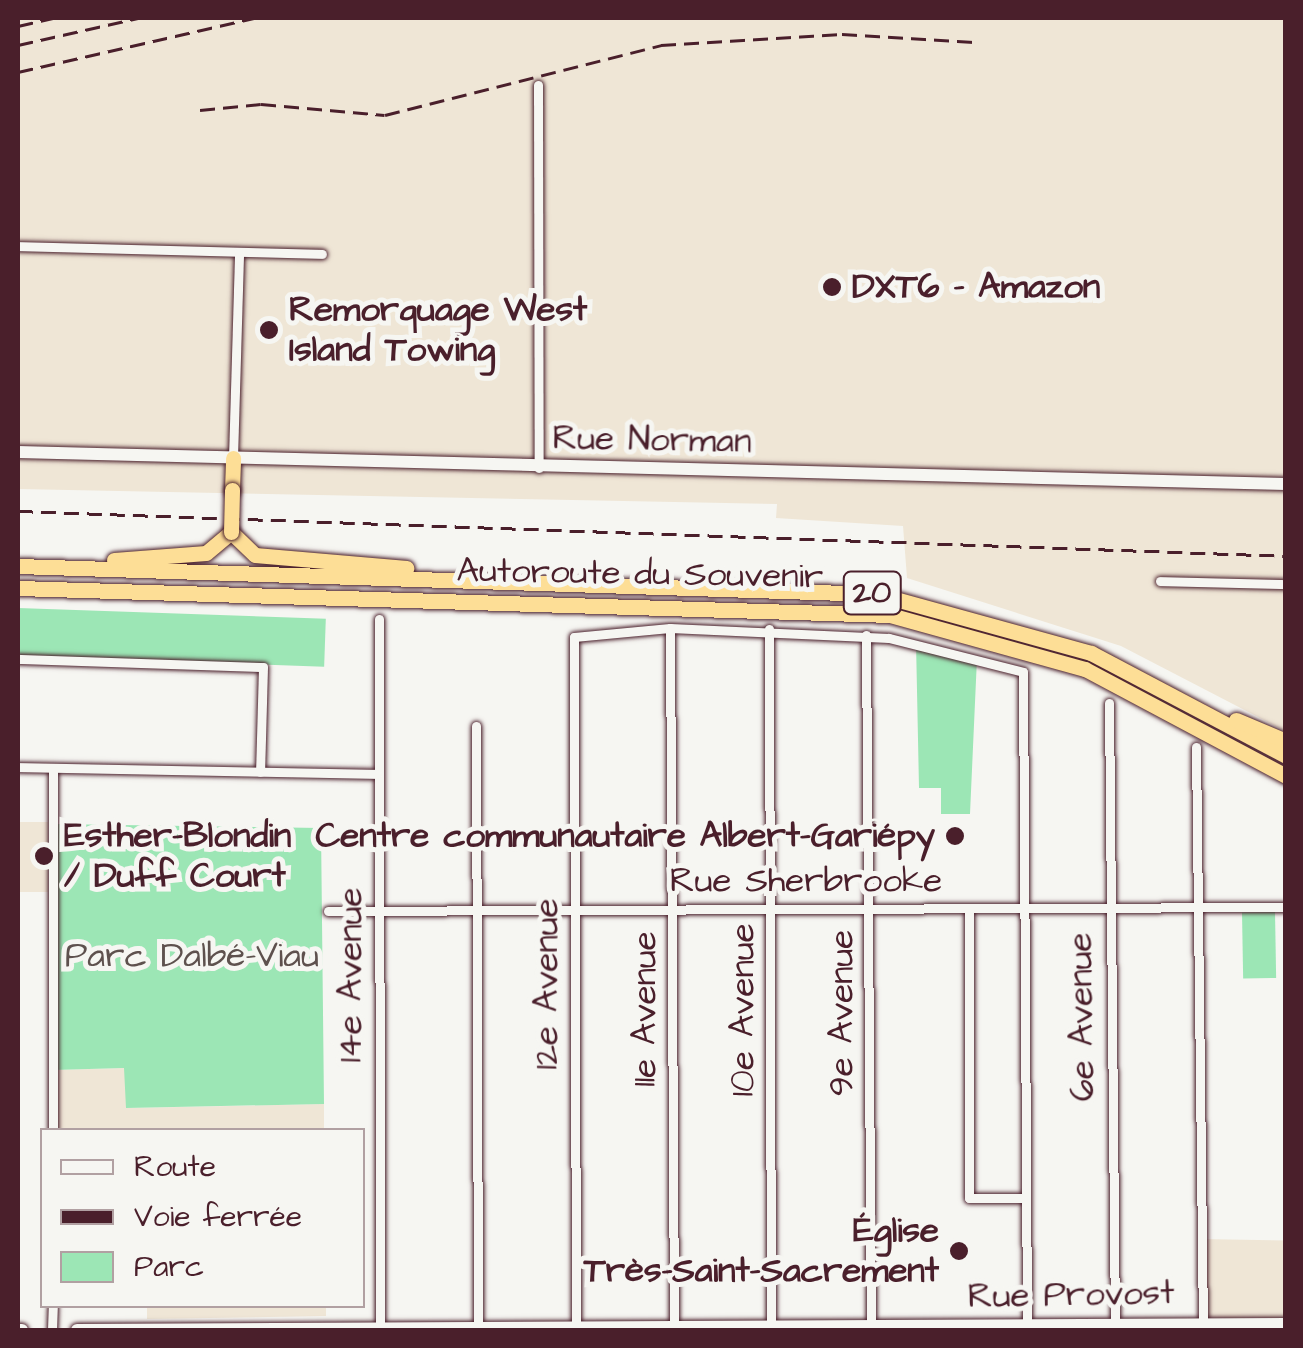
<!DOCTYPE html>
<meta charset="utf-8">
<style>
body{margin:0}
#map{position:relative;width:1303px;height:1348px;overflow:hidden;background:#f6f6f2;font-family:"Architects Daughter",sans-serif}
div>[style]{position:absolute}
[style*='--x']{left:calc(var(--x)*1px);top:calc(var(--y)*1px);width:calc(var(--w)*1px);rotate:calc(var(--a)*1deg)}
.built>*{inset:0;background:#efe6d6;transform-origin:0 0}
.green>*{inset:0;background:#9ce6b5;transform-origin:0 0}
.roads{filter:drop-shadow(0 0 2px #4a1f2b) drop-shadow(0 0 2px #4a1f2b)}
.street>*{height:9px;margin:-4.5px;padding:0 4.5px;transform-origin:4.5px;border-radius:4.5px;background:#f6f6f2}
.secondary>*{height:12px;margin:-6px;padding:0 6px;transform-origin:6px;border-radius:6px;background:#f6f6f2}
.highway>*{height:15px;margin:-7.5px;padding:0 7.5px;transform-origin:7.5px;border-radius:7.5px;background:#fdde96}
.rail>*{height:2.5px;margin-top:-1.25px;transform-origin:0;background:repeating-linear-gradient(90deg,#4a1f2b 0 15px,transparent 0 23px)}
.bridges{filter:drop-shadow(0 0 2px #4a1f2b) drop-shadow(0 0 2px #4a1f2b)}
.highway-bridge>*{height:15px;margin:-7.5px;padding:0 7.5px;transform-origin:7.5px;border-radius:7.5px;background:#fdde96}
.dots>*{width:28px;height:28px;translate:-50% -50%;box-sizing:border-box;border:5px solid #f6f6f2;border-radius:50%}
span{translate:-50% -50%;white-space:nowrap;text-align:center;line-height:1.15;-webkit-text-stroke:10px #f6f6f2;paint-order:stroke}
.shield-label span{padding:2px 8px;background:#f6f6f2;border:2px solid;border-radius:8px;-webkit-text-stroke-width:0}
.shield-label{font-size:32px;color:#4a1f2b;font-weight:700}
.poi-label{font-size:35px;color:#4a1f2b;font-weight:700}
.left{translate:0 -50%;text-align:left}
.right{translate:-100% -50%;text-align:right}
.street-label{font-size:35px;color:#4a1f2b}
.park-label{font-size:35px;color:#5e514e}
.frame{position:absolute;inset:0;border:20px solid #4a1f2b;pointer-events:none}
.legend{position:absolute;left:40px;top:1128px;width:325px;height:180px;box-sizing:border-box;background:#f6f6f2;border:2px solid #b1a0a2;margin:0;padding:12px 18px;list-style:none;font-size:30px;color:#4a1f2b}
.legend li{display:flex;align-items:center;gap:20px;height:50px}
.legend b{width:50px;border:2px solid #b1a0a2}
</style>
<div id="map">
<div class="built">
<i style="clip-path:polygon(18px 18px,1285px 18px,1285px 731px,1121px 646px,907px 578px,903px 526px,776px 518px,777px 504px,18px 489px)"></i>
<i style="left:18px;top:822px;width:30px;height:70px"></i>
<i style="clip-path:polygon(125px 1068px,127px 1108px,324px 1104px,324px 1130px,53px 1130px,53px 1070px)"></i>
<i style="left:1201px;top:1239px;width:84px;height:85px;rotate:1deg"></i>
<i style="clip-path:polygon(147px 1306px,326px 1306px,326px 1316px,147px 1319px)"></i>
</div>
<div class="green">
<i style="left:18px;top:608px;width:308px;height:48px;rotate:2deg"></i>
<i style="clip-path:polygon(916px 642px,977px 658px,970px 814px,941px 814px,941px 788px,919px 788px)"></i>
<i style="clip-path:polygon(53px 824px,321px 828px,324px 1104px,126px 1108px,124px 1068px,53px 1070px)"></i>
<i style="left:1275px;top:912px;width:66px;height:33px;rotate:89deg"></i>
</div>
<div class="roads">
<div class="street">
<i style="--x:538;--y:85;--w:383;--a:89.9"></i>
<i style="--x:18;--y:246;--w:304;--a:1.5"></i>
<i style="--x:233;--y:458;--w:206;--a:-88.3"></i>
<i style="--x:1160;--y:581;--w:126;--a:1.4"></i>
<i style="--x:379;--y:619;--w:711;--a:89.92"></i>
<i style="--x:670;--y:628;--w:702;--a:89.67"></i>
<i style="--x:769;--y:629;--w:699;--a:89.84"></i>
<i style="--x:866;--y:635;--w:692;--a:89.59"></i>
<i style="--x:18;--y:659;--w:245;--a:1.9"></i>
<i style="--x:263;--y:667;--w:105;--a:91.6"></i>
<i style="--x:1109;--y:703;--w:622;--a:89.45"></i>
<i style="--x:476;--y:726;--w:604;--a:89.81"></i>
<i style="--x:1196;--y:747;--w:581;--a:89.31"></i>
<i style="--x:18;--y:767;--w:359;--a:1.1"></i>
<i style="--x:53;--y:768;--w:362;--a:90"></i>
<i style="--x:969;--y:908;--w:290;--a:90"></i>
<i style="--x:969;--y:1198;--w:54;--a:0"></i>
<i style="--x:328;--y:911;--w:958;--a:-0.24"></i>
<i style="--x:52;--y:1330;--w:24;--a:-88"></i>
<i style="--x:576;--y:1330;--w:693;--a:-90.17"></i>
<i style="--x:574;--y:637;--w:96;--a:-5.4"></i>
<i style="--x:670;--y:628;--w:219;--a:2.6"></i>
<i style="--x:889;--y:638;--w:138;--a:14.2"></i>
<i style="--x:1023;--y:672;--w:655;--a:89.65"></i>
</div>
<div class="secondary">
<i style="--x:18;--y:452;--w:1268;--a:1.45"></i>
<i style="--x:18;--y:1330;--w:4;--a:0"></i>
<i style="--x:77;--y:1330;--w:1209;--a:-0.28"></i>
</div>
<div class="highway">
<i style="--x:232;--y:490;--w:32;--a:-88"></i>
<i style="--x:114;--y:560;--w:92;--a:-4.4"></i>
<i style="--x:206;--y:553;--w:33;--a:-40"></i>
<i style="--x:231;--y:532;--w:33;--a:44"></i>
<i style="--x:255;--y:555;--w:152;--a:4.9"></i>
<i style="--x:18;--y:566;--w:859;--a:1.87"></i>
<i style="--x:877;--y:594;--w:222;--a:15.4"></i>
<i style="--x:1091;--y:653;--w:221;--a:27.8"></i>
<i style="--x:18;--y:588;--w:872;--a:1.77"></i>
<i style="--x:890;--y:615;--w:202;--a:15.5"></i>
<i style="--x:1085;--y:669;--w:228;--a:28"></i>
<i style="--x:1236;--y:720;--w:54;--a:22.8"></i>
</div>
</div>
<div class="rail">
<i style="--x:18;--y:26;--w:37;--a:-13"></i>
<i style="--x:18;--y:45;--w:123;--a:-12.7"></i>
<i style="--x:18;--y:72;--w:242;--a:-12.9"></i>
<i style="--x:200;--y:110;--w:61;--a:-5.6"></i>
<i style="--x:261;--y:104;--w:124;--a:5.1"></i>
<i style="--x:385;--y:115;--w:285;--a:-14.2"></i>
<i style="--x:661;--y:45;--w:181;--a:-3.5"></i>
<i style="--x:842;--y:34;--w:132;--a:3.5"></i>
<i style="--x:18;--y:511;--w:1269;--a:2.03"></i>
</div>
<div class="bridges">
<div class="highway-bridge">
<i style="--x:231;--y:532;--w:42;--a:-88.6"></i>
</div>
</div>
<div class="dots">
<i style="left:832px;top:287px;background:#4a1f2b"></i>
<i style="left:269px;top:330px;background:#4a1f2b"></i>
<i style="left:955px;top:836px;background:#4a1f2b"></i>
<i style="left:44px;top:856px;background:#4a1f2b"></i>
<i style="left:959px;top:1251px;background:#4a1f2b"></i>
</div>
<div class="shield-label">
<span style="left:872px;top:593px">20</span>
</div>
<div class="poi-label">
<span class="left" style="left:852px;top:287px">DXT6 - Amazon</span>
<span class="left" style="left:289px;top:330px">Remorquage West<br>Island Towing</span>
<span class="left" style="left:64px;top:856px">Esther-Blondin<br>/ Duff Court</span>
<span class="right" style="left:935px;top:836px">Centre communautaire Albert-Gariépy</span>
<span class="right" style="left:939px;top:1251px">Église<br>Très-Saint-Sacrement</span>
</div>
<div class="street-label">
<span style="left:652px;top:440px;rotate:1deg">Rue Norman</span>
<span style="left:640px;top:574px;rotate:1deg">Autoroute du Souvenir</span>
<span style="left:806px;top:881px">Rue Sherbrooke</span>
<span style="left:351px;top:975px;rotate:-90deg">14e Avenue</span>
<span style="left:547px;top:984px;rotate:-90deg">12e Avenue</span>
<span style="left:645px;top:1009px;rotate:-90deg">11e Avenue</span>
<span style="left:743px;top:1010px;rotate:-90deg">10e Avenue</span>
<span style="left:842px;top:1013px;rotate:-90deg">9e Avenue</span>
<span style="left:1082px;top:1017px;rotate:-91deg">6e Avenue</span>
<span style="left:1071px;top:1295px;rotate:-1deg">Rue Provost</span>
</div>
<div class="park-label">
<span style="left:192px;top:956px">Parc Dalbé-Viau</span>
</div>
<div class="frame"></div>
<ul class="legend">
<li><b style="height:12px;background:#f6f6f2"></b>Route</li>
<li><b style="height:12px;background:#4a1f2b"></b>Voie ferrée</li>
<li><b style="height:28px;background:#9ce6b5"></b>Parc</li>
</ul>
</div>
